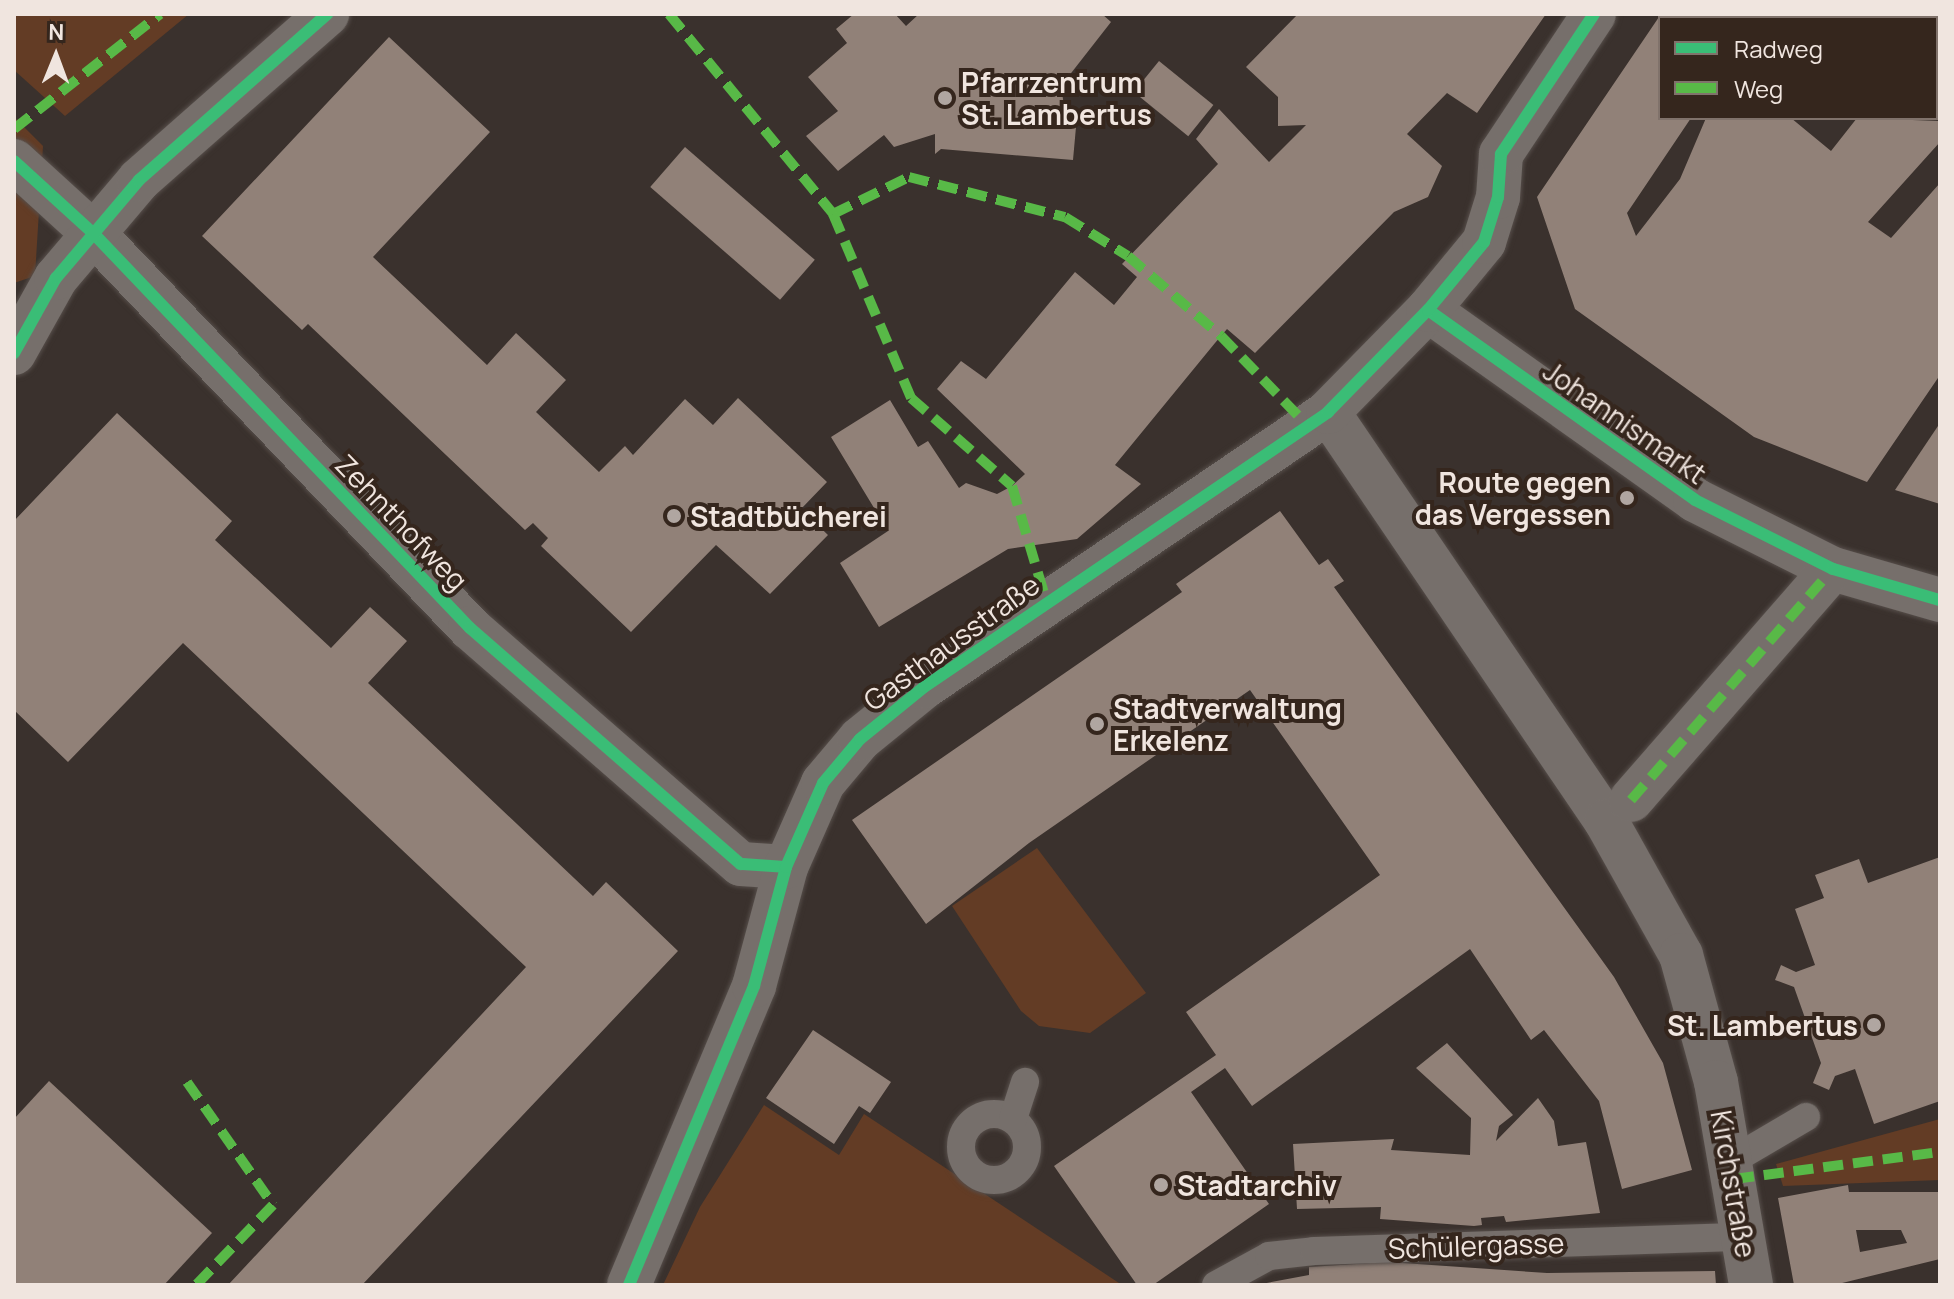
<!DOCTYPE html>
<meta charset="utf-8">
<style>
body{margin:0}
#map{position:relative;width:1954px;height:1299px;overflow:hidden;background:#3a312d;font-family:Manrope,sans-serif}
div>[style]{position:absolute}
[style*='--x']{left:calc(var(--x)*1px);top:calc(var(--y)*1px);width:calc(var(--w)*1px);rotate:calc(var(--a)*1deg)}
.green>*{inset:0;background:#633c25}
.building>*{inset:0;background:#918178;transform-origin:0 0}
.roads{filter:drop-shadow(0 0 2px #564e4a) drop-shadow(0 0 2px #564e4a)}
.lane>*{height:28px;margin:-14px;padding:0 14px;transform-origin:14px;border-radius:14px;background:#766f6b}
.lane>.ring{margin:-14px;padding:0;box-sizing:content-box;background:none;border:28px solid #766f6b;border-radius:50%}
.street>*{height:44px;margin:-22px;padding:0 22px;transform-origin:22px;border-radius:22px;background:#766f6b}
.quiet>*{height:10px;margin-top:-5px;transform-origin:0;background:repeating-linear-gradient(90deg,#58b947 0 20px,transparent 0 30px)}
.cycleway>*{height:12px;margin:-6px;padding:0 6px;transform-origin:6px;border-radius:6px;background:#3abd76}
.dots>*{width:22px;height:22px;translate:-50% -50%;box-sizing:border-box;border:4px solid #35261d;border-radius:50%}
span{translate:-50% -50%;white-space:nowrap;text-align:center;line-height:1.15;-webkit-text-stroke:8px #35261d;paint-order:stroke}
.poi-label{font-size:28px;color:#f0e5df;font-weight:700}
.left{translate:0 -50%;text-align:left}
.right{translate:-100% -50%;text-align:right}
.street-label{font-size:28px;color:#f0e5df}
.frame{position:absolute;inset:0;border:16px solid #f0e5df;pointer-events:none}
.legend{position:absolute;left:1658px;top:16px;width:280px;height:104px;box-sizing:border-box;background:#35261d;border:2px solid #80726b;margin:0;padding:10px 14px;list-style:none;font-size:24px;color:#f0e5df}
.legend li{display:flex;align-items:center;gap:16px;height:40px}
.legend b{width:40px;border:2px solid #80726b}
.north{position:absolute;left:16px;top:16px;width:80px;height:80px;-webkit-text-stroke:6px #35261d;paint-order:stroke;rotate:1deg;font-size:22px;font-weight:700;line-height:32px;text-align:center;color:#f0e5df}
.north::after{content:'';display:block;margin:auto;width:28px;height:36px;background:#f0e5df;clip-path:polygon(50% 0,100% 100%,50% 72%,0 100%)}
</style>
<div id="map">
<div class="green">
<i style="clip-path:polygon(14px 14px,189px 14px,65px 116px,14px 70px)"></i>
<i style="clip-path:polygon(14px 117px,43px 146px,35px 276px,14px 283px)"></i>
<i style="clip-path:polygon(1037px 848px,1146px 993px,1090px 1033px,1039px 1026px,1021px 1011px,952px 906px)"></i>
<i style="clip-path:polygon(764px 1105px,839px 1155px,864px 1114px,1122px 1285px,663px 1285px,700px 1207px)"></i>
<i style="clip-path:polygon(1940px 1119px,1940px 1180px,1783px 1186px,1776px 1164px)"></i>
</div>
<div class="building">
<i style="clip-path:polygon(854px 14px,895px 14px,906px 26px,919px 14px,1102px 14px,1111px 22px,1061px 86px,1067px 125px,1076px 127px,1073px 160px,941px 149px,935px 154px,935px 134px,894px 147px,884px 135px,838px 171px,806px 136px,838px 111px,808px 77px,847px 43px,836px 29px)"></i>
<i style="clip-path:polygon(1298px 14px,1546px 14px,1477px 113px,1447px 93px,1407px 134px,1442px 166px,1428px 197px,1394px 212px,1255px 353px,1227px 329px,1215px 343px,1115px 465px,1141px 484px,1077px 539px,1008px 549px,879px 627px,840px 563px,888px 531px,831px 437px,890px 400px,918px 447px,928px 441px,959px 488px,966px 483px,997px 494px,1012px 486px,1025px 474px,937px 389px,961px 361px,986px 379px,1075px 272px,1114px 305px,1137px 277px,1122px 264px,1218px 164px,1196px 139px,1219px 109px,1269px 162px,1306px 125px,1278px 126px,1278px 97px,1246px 67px)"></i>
<i style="clip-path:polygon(1661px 14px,1698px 18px,1660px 18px,1660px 118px,1691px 118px,1627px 213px,1636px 236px,1680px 179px,1706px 118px,1791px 118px,1831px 151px,1857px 118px,1940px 121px,1940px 142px,1868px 222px,1891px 238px,1940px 183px,1940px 375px,1867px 482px,1754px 437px,1575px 309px,1537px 197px)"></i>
<i style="clip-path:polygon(389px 37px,490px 132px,373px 257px,487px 365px,516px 333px,566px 380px,536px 412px,599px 472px,625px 446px,633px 455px,685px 399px,713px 425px,738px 398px,827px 482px,801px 509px,828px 535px,770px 594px,716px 545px,631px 632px,541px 546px,548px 538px,533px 523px,525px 530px,308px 324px,302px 330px,202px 236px)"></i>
<i style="left:1159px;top:61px;width:70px;height:40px;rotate:39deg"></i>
<i style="left:685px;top:147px;width:172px;height:53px;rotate:41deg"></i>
<i style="clip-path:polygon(117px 413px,232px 521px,215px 540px,331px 648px,370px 607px,407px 641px,368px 683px,593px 896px,606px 882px,678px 951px,362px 1285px,228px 1285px,526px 967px,183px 643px,68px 762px,14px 710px,14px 521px)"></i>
<i style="clip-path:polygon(1940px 423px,1940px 504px,1895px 490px)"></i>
<i style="clip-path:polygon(1280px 511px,1319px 565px,1328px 559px,1344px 581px,1334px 587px,1614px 977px,1663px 1063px,1692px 1170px,1622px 1189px,1599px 1101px,1544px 1030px,1531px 1040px,1470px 949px,1252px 1106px,1225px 1068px,1191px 1092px,1269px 1204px,1153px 1285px,1137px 1285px,1054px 1166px,1216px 1055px,1186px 1012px,1380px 875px,1250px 690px,1029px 843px,926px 924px,852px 820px,1182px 592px,1176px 584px)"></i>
<i style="clip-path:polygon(1940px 857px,1940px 1101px,1874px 1124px,1855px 1069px,1835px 1076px,1829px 1090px,1813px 1083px,1821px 1063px,1794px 987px,1775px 980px,1781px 965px,1796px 972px,1815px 965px,1795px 909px,1824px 898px,1815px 875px,1859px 859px,1868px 883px)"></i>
<i style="clip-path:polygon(813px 1030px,891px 1082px,870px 1113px,859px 1106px,834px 1144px,766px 1098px)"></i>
<i style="clip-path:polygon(1447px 1043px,1513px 1115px,1499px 1126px,1496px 1141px,1538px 1098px,1554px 1121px,1558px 1146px,1586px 1142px,1600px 1213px,1506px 1222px,1504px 1216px,1481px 1218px,1482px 1225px,1474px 1226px,1380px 1219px,1381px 1207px,1297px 1209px,1293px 1144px,1394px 1139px,1391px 1150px,1470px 1155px,1471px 1118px,1416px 1068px)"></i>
<i style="clip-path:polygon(49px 1081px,212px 1233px,164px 1285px,14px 1285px,14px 1119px)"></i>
<i style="clip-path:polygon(evenodd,1848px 1185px,1849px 1192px,1940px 1192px,1940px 1259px,1834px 1285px,1794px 1285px,1778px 1198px,1848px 1185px,1856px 1230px,1901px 1230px,1907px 1243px,1860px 1252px,1856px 1230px)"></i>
<i style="clip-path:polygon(1388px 1262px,1547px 1273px,1715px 1271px,1716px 1285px,1256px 1285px,1309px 1275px,1309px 1267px)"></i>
</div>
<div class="roads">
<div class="lane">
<i class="ring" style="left:961px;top:1114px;width:38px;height:38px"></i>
<i style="--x:1013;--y:1119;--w:39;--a:-72"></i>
<i style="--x:1731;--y:1161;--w:87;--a:-30.4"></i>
<i style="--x:1216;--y:1285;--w:60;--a:-28.7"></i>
<i style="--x:1269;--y:1256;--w:45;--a:-6.3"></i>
<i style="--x:1314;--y:1251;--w:430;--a:-1.9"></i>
</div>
<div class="street">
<i style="--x:14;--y:161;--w:110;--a:42.4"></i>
<i style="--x:95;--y:235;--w:543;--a:46.34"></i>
<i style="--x:470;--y:628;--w:359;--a:41.1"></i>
<i style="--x:741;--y:864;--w:45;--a:3.8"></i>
<i style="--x:1428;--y:310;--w:328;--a:35.4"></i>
<i style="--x:1695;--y:500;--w:154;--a:26.6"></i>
<i style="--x:1833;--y:569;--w:111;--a:16.2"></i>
<i style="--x:14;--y:353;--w:86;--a:-60.8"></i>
<i style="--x:56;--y:278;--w:128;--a:-49.7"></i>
<i style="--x:139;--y:180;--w:251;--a:-41.4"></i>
<i style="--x:1328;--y:412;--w:495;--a:55.8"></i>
<i style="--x:1606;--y:821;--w:154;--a:60.8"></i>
<i style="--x:1681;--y:955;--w:132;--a:74.6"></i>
<i style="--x:1716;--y:1082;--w:206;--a:80.2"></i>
<i style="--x:1631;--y:800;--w:292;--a:-48.9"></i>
<i style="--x:629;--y:1285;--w:324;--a:-67.3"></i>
<i style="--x:754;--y:986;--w:123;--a:-74.9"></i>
<i style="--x:786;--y:867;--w:92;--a:-66.2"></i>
<i style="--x:823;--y:783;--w:57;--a:-49.9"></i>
<i style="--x:860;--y:739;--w:82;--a:-39.1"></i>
<i style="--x:924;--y:687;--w:489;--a:-34.2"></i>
<i style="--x:1328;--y:412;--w:143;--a:-45.6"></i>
<i style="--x:1428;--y:310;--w:88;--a:-50.5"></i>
<i style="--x:1484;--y:242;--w:47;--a:-72.7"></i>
<i style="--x:1498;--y:197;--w:43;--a:-86"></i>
<i style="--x:1501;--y:154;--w:168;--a:-56.4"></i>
</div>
</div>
<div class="quiet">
<i style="--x:669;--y:14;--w:259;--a:50.6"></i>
<i style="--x:833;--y:214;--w:85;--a:-26"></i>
<i style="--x:909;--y:177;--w:161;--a:14.4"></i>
<i style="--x:1065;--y:217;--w:74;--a:31.8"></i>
<i style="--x:1128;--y:256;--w:123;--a:40.7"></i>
<i style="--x:1221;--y:336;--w:128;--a:45.9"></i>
<i style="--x:14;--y:129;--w:186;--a:-38.2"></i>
<i style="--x:833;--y:214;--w:200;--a:67"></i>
<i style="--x:911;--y:398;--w:134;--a:41.1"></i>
<i style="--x:1012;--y:486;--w:119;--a:73.4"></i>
<i style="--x:1631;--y:800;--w:292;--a:-48.9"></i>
<i style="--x:187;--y:1082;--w:150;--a:55"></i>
<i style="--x:273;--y:1205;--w:111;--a:133.9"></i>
<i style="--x:1734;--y:1179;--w:208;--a:-7.5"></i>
</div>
<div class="cycleway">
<i style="--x:14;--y:161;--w:110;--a:42.4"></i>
<i style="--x:95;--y:235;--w:543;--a:46.34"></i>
<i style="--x:470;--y:628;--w:359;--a:41.1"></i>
<i style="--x:741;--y:864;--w:45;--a:3.8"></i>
<i style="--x:1428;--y:310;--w:328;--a:35.4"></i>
<i style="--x:1695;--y:500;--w:154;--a:26.6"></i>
<i style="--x:1833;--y:569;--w:111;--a:16.2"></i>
<i style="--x:14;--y:353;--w:86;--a:-60.8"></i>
<i style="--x:56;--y:278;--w:128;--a:-49.7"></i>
<i style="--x:139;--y:180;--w:251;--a:-41.4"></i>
<i style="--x:629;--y:1285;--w:324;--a:-67.3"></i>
<i style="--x:754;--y:986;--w:123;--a:-74.9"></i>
<i style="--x:786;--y:867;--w:92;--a:-66.2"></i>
<i style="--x:823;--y:783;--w:57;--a:-49.9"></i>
<i style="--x:860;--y:739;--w:82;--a:-39.1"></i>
<i style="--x:924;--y:687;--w:489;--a:-34.2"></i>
<i style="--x:1328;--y:412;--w:143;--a:-45.6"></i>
<i style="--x:1428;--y:310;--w:88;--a:-50.5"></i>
<i style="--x:1484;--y:242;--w:47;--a:-72.7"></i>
<i style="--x:1498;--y:197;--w:43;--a:-86"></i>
<i style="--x:1501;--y:154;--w:168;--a:-56.4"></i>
</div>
<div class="dots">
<i style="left:945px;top:98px;background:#b0a6a1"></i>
<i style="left:1627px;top:498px;background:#b0a6a1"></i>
<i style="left:674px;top:516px;background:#b0a6a1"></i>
<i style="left:1097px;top:724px;background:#b0a6a1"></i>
<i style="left:1874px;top:1025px;background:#b0a6a1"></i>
<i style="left:1161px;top:1185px;background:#b0a6a1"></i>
</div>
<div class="poi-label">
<span class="left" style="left:961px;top:98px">Pfarrzentrum<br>St. Lambertus</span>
<span class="right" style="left:1611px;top:498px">Route gegen<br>das Vergessen</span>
<span class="left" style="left:690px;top:516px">Stadtbücherei</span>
<span class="left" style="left:1113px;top:724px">Stadtverwaltung<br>Erkelenz</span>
<span class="right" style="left:1858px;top:1025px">St. Lambertus</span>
<span class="left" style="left:1177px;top:1185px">Stadtarchiv</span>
</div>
<div class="street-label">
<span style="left:1625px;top:422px;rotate:35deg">Johannismarkt</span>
<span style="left:402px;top:522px;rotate:46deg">Zehnthofweg</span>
<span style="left:951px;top:642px;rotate:-36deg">Gasthausstraße</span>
<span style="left:1734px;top:1184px;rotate:80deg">Kirchstraße</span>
<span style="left:1476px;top:1245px;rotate:-2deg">Schülergasse</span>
</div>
<div class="frame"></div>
<ul class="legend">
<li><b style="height:10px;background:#3abd76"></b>Radweg</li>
<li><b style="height:10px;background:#58b947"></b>Weg</li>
</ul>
<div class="north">N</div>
</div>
